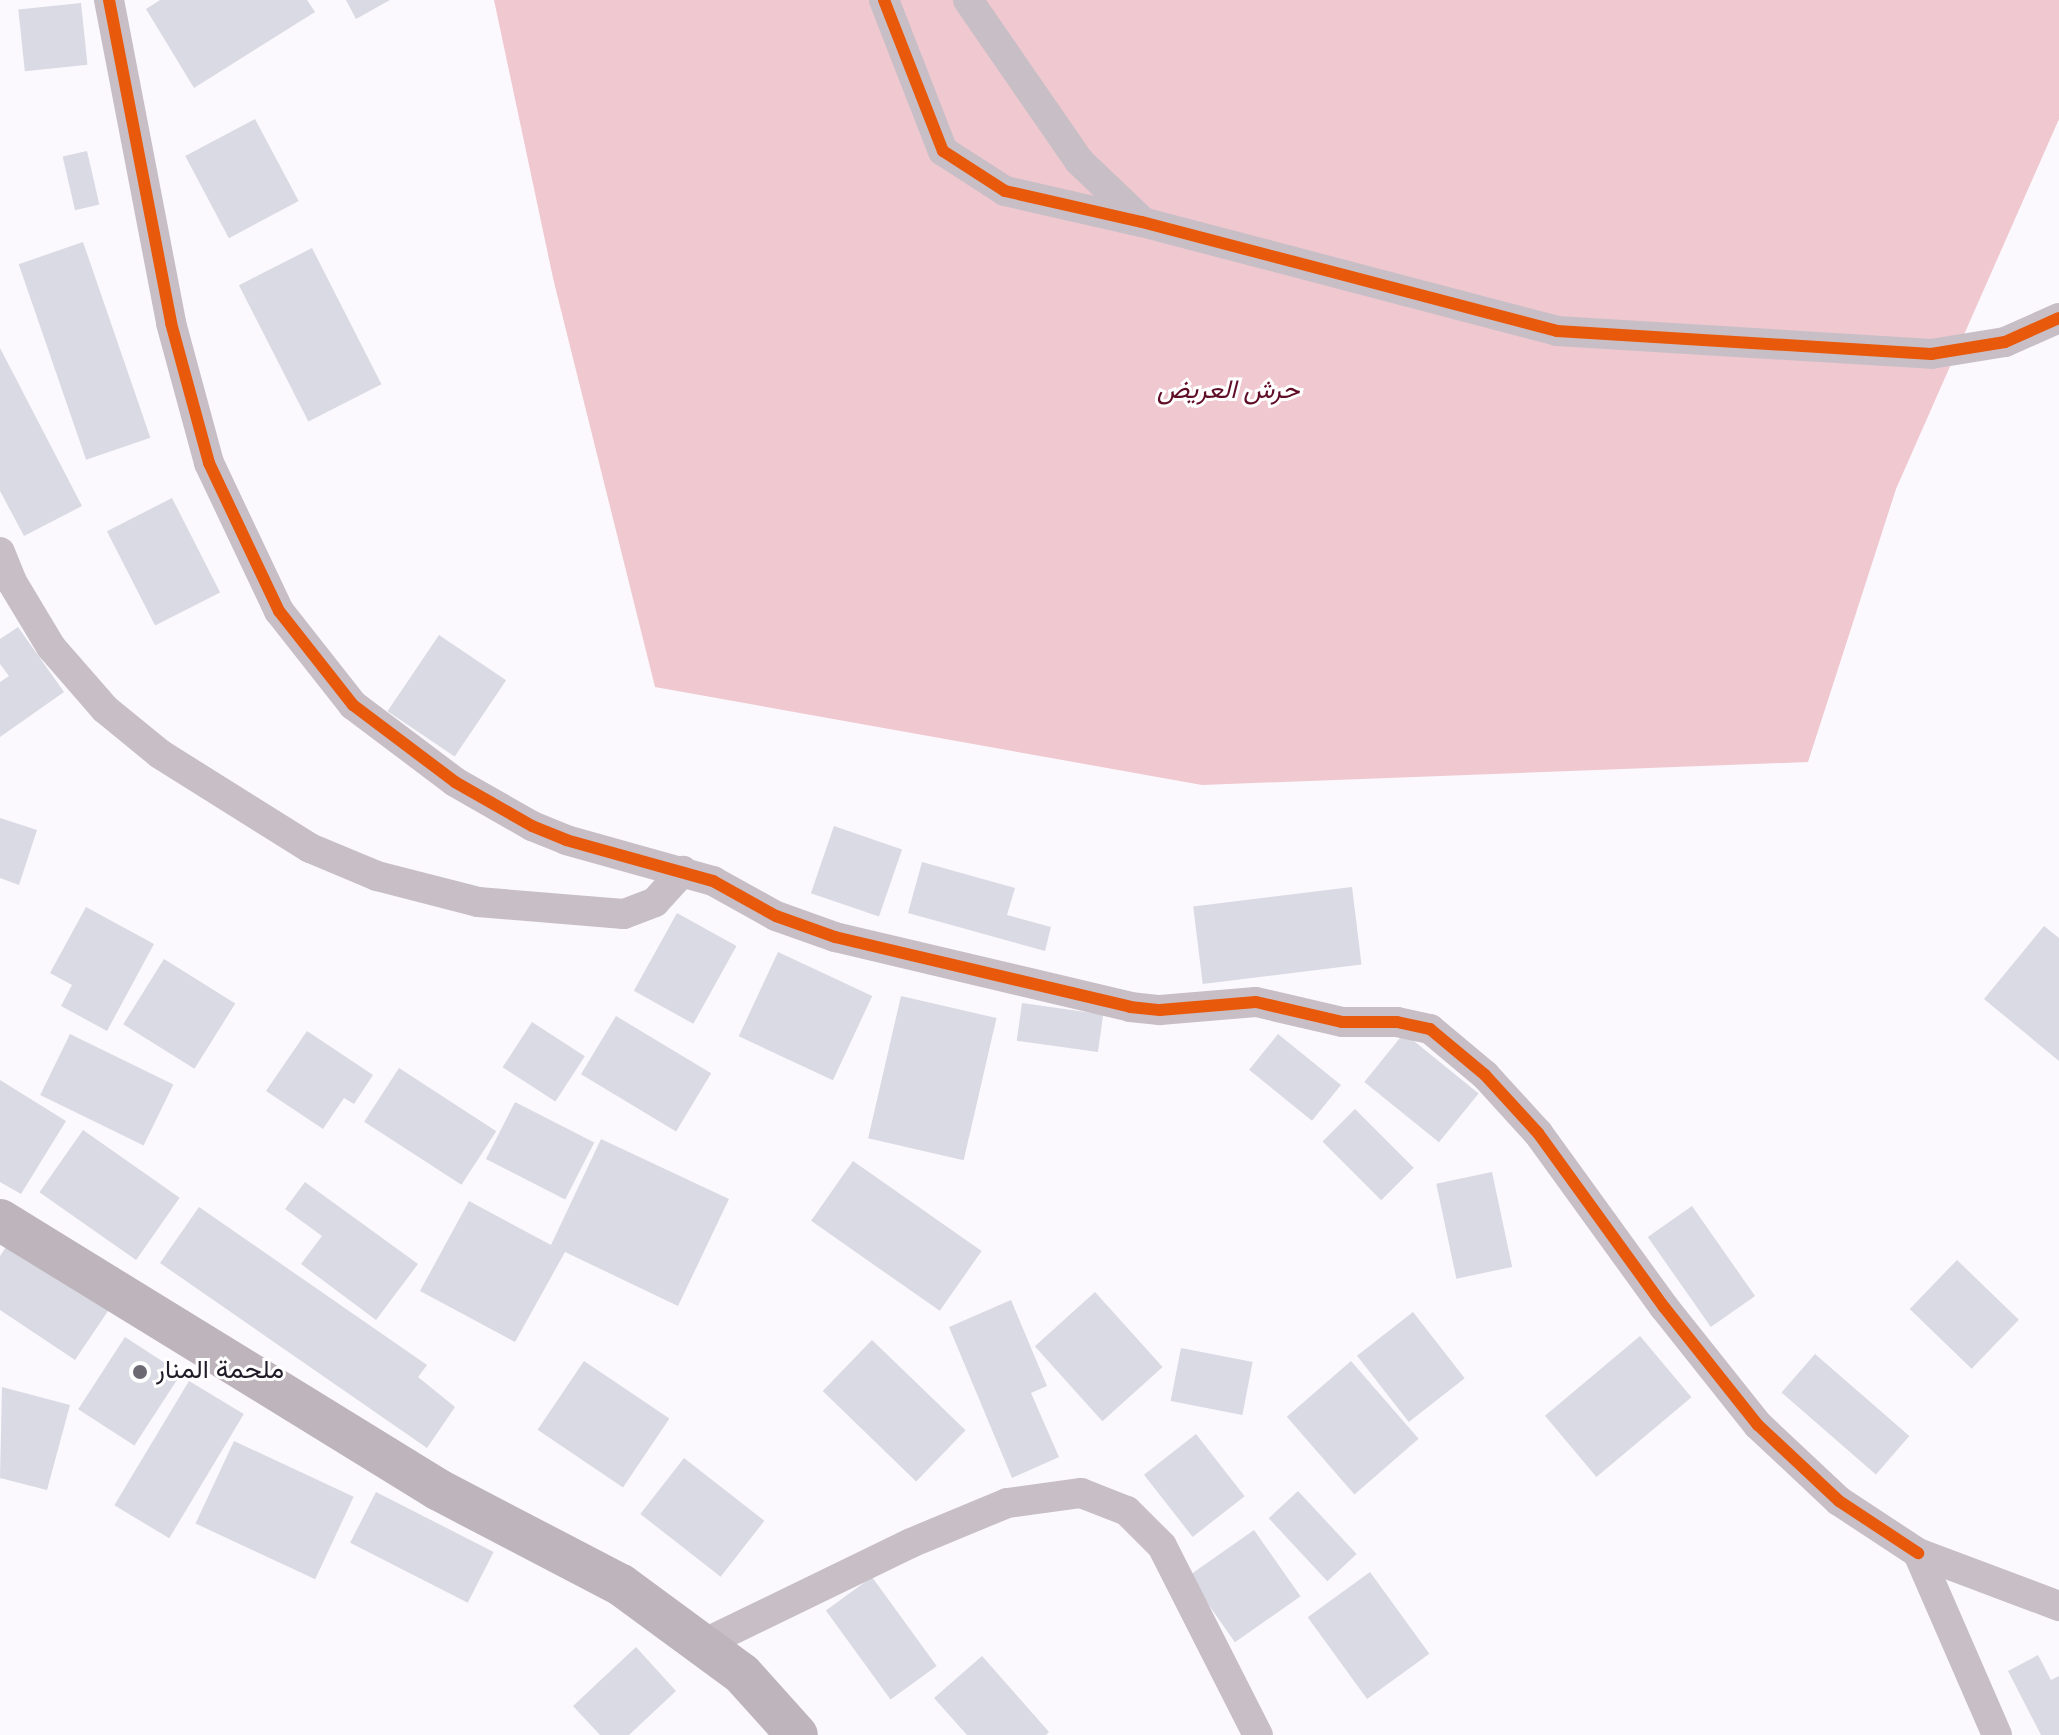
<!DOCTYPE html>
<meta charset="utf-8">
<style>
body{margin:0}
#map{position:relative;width:2059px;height:1735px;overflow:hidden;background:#fbf9fe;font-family:Georgia,Vazirmatn,serif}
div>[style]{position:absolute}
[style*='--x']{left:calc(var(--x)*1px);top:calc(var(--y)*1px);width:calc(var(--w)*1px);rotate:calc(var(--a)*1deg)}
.forest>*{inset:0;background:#f0c8d0}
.building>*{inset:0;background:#d9dae3;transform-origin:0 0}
.street>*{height:30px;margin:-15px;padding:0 15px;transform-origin:15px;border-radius:15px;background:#c8bfc6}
.secondary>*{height:42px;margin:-21px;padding:0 21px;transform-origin:21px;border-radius:21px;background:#beb4bc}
.cycleway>*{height:12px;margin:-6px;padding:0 6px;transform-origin:6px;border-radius:6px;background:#e8590c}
.dots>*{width:22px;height:22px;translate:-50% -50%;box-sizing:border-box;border:4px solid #fff;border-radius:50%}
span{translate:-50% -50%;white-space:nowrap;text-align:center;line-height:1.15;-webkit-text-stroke:6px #fff;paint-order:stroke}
.park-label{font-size:26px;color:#600d27;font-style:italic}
.poi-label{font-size:26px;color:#211c28}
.left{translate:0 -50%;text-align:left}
</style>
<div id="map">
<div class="forest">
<i style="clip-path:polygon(494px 0,2059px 0,2059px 119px,1896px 489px,1808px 762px,1202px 785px,655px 687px,553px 278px)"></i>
</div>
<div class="building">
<i style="clip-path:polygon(160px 0,307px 0,315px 12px,194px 88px,146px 9px)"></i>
<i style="clip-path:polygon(346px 0,390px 0,356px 19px)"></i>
<i style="left:81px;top:3px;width:62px;height:63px;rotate:84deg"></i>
<i style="left:255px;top:119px;width:93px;height:79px;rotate:62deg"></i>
<i style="left:87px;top:151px;width:55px;height:25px;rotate:77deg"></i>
<i style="left:83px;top:242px;width:207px;height:68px;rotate:71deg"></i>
<i style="left:312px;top:248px;width:153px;height:82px;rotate:63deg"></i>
<i style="clip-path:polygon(0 348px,82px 506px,24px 536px,0 491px)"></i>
<i style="left:172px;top:498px;width:106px;height:73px;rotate:63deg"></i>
<i style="clip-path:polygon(18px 627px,64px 692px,0 737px,0 682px,9px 676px,0 664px,0 639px)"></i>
<i style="left:439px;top:635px;width:81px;height:92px;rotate:34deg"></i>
<i style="clip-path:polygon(0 818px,37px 830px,19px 885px,0 878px)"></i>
<i style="left:834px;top:826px;width:72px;height:71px;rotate:19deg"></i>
<i style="clip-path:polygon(922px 862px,1015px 888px,1007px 915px,1051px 927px,1045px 951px,908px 913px)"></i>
<i style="left:1352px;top:887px;width:78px;height:160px;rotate:83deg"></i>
<i style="clip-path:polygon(86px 907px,154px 944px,107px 1031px,61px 1006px,72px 985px,50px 973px)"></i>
<i style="left:677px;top:913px;width:68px;height:89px;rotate:29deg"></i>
<i style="clip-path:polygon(2044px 926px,2059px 938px,2059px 1061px,1984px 999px)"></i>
<i style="left:778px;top:952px;width:104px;height:93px;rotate:25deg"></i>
<i style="left:164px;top:959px;width:84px;height:77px;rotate:32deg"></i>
<i style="left:901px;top:996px;width:98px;height:146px;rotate:13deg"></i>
<i style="left:1022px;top:1003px;width:82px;height:38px;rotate:8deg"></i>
<i style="left:616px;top:1016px;width:111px;height:68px;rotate:31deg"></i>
<i style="left:532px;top:1022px;width:63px;height:54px;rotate:33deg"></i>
<i style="clip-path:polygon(307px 1031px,373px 1075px,354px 1104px,344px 1098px,323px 1129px,266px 1091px)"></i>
<i style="left:1404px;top:1033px;width:96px;height:63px;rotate:39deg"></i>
<i style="left:70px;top:1034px;width:115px;height:68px;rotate:26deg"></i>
<i style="left:1278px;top:1034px;width:81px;height:46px;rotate:39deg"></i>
<i style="left:399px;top:1068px;width:116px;height:64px;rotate:33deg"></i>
<i style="clip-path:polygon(0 1080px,66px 1121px,21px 1194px,0 1182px)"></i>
<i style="left:515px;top:1102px;width:89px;height:64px;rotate:27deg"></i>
<i style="left:1355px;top:1109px;width:83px;height:46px;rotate:45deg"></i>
<i style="left:83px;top:1130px;width:118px;height:76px;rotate:35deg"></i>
<i style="clip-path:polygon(601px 1139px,729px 1199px,678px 1306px,565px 1252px,515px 1342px,420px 1291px,469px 1201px,551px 1245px)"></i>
<i style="left:853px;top:1161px;width:157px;height:73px;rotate:35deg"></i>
<i style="left:1492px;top:1172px;width:97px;height:57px;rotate:78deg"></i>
<i style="clip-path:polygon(305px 1182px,418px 1264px,376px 1320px,301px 1264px,322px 1236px,285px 1209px)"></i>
<i style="left:1692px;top:1206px;width:110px;height:54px;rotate:55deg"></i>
<i style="clip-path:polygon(199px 1207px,427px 1365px,418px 1377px,455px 1407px,427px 1448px,160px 1263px)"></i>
<i style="clip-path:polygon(12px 1238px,112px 1305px,75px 1360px,0 1310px,0 1256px)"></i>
<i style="left:1957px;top:1260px;width:86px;height:68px;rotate:44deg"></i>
<i style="left:1095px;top:1292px;width:101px;height:81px;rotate:48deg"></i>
<i style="clip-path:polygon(1011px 1300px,1047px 1386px,1031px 1393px,1059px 1457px,1012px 1478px,949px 1327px)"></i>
<i style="left:1413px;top:1312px;width:84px;height:71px;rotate:52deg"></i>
<i style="left:1640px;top:1336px;width:80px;height:124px;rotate:50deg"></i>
<i style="left:125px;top:1337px;width:67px;height:86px;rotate:33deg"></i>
<i style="left:872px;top:1340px;width:130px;height:71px;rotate:44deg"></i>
<i style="left:1181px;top:1348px;width:73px;height:54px;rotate:11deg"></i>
<i style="left:1815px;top:1354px;width:125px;height:51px;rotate:41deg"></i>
<i style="left:584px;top:1361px;width:103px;height:83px;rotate:34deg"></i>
<i style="left:1351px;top:1361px;width:103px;height:85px;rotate:49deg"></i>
<i style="left:189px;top:1381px;width:64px;height:145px;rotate:31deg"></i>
<i style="clip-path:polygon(2px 1387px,70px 1405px,47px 1490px,0 1478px)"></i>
<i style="left:1196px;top:1434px;width:79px;height:66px;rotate:52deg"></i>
<i style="left:234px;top:1441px;width:132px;height:91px;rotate:25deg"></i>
<i style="left:684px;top:1458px;width:102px;height:71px;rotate:38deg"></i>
<i style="left:1298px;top:1491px;width:86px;height:40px;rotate:47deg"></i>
<i style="left:376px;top:1492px;width:132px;height:57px;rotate:27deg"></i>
<i style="left:1254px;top:1530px;width:81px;height:80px;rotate:55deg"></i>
<i style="left:1370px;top:1572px;width:101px;height:77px;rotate:54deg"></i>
<i style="left:872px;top:1577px;width:110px;height:57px;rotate:54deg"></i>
<i style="clip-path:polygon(636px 1647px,676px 1691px,629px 1735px,600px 1735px,573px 1706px)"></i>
<i style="clip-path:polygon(2038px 1655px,2051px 1680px,2059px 1676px,2059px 1735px,2041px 1735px,2008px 1671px)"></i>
<i style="clip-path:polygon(982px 1656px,1049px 1732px,1046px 1735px,967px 1735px,934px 1698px)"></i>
</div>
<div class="street">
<i style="--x:109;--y:0;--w:329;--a:79.1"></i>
<i style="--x:171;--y:323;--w:145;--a:74.8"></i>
<i style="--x:209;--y:463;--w:164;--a:64.7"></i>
<i style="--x:279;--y:611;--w:120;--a:51.8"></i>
<i style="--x:353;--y:705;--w:128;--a:37"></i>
<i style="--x:455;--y:782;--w:89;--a:29.7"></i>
<i style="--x:532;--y:826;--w:37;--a:22"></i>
<i style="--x:566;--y:840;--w:153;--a:15.6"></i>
<i style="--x:713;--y:881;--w:72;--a:29.1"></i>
<i style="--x:776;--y:916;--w:63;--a:19.6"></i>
<i style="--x:835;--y:937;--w:303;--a:13.3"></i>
<i style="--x:1130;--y:1007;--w:30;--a:6"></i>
<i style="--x:1160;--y:1010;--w:96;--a:-4.8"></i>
<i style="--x:1256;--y:1002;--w:88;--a:13.1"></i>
<i style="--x:1342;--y:1022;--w:55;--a:0"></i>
<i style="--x:1397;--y:1022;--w:34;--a:12"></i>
<i style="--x:1430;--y:1029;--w:72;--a:39.9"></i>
<i style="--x:1485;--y:1075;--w:79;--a:47.6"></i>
<i style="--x:1538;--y:1133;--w:215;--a:54.1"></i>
<i style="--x:1664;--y:1307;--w:151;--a:51.5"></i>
<i style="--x:1758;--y:1425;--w:111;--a:43.2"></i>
<i style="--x:1839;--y:1501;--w:95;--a:33.4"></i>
<i style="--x:884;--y:0;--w:162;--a:68.7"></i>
<i style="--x:943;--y:151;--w:74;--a:32.8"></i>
<i style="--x:1005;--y:191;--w:140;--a:12.8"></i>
<i style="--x:1142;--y:222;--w:429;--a:14.7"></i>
<i style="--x:1557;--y:331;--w:375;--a:3.5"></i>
<i style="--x:1931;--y:354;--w:75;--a:-9.2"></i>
<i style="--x:2005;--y:342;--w:59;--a:-24"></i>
<i style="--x:968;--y:0;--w:196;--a:55.4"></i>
<i style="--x:1079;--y:161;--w:86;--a:43.6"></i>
<i style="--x:0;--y:552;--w:32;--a:68"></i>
<i style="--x:12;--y:582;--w:76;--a:59"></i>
<i style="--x:51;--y:647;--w:82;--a:48.9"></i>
<i style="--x:105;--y:709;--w:71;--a:39.3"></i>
<i style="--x:160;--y:754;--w:177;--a:32.1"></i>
<i style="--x:310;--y:848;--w:73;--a:22.7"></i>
<i style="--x:377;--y:876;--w:104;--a:14.4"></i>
<i style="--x:478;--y:902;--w:146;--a:4.7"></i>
<i style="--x:624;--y:914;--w:33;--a:-21"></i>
<i style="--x:655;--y:902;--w:42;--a:-47.9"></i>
<i style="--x:705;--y:1643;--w:229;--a:-25.9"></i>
<i style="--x:911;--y:1543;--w:104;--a:-22.6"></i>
<i style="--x:1007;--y:1503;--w:75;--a:-7.7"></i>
<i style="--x:1081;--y:1493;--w:49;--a:21.4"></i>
<i style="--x:1127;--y:1511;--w:49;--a:45"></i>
<i style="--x:1162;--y:1546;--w:212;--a:63.1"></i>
<i style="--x:1997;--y:1735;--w:198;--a:-113.5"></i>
<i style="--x:1918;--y:1553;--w:151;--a:20.6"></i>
</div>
<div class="secondary">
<i style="--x:0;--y:1220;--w:515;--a:31.59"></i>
<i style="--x:439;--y:1490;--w:205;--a:27.6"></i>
<i style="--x:621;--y:1585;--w:150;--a:36.3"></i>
<i style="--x:742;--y:1674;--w:82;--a:48"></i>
</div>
<div class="cycleway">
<i style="--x:109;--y:0;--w:329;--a:79.1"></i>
<i style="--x:171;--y:323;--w:145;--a:74.8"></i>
<i style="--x:209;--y:463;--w:164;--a:64.7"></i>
<i style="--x:279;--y:611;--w:120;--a:51.8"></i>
<i style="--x:353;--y:705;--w:128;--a:37"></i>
<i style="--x:455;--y:782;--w:89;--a:29.7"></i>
<i style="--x:532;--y:826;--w:37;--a:22"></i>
<i style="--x:566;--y:840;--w:153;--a:15.6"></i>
<i style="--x:713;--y:881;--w:72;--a:29.1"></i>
<i style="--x:776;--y:916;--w:63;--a:19.6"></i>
<i style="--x:835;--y:937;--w:303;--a:13.3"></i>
<i style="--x:1130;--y:1007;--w:30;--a:6"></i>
<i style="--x:1160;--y:1010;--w:96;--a:-4.8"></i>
<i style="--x:1256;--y:1002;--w:88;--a:13.1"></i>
<i style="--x:1342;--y:1022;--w:55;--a:0"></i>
<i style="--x:1397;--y:1022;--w:34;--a:12"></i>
<i style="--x:1430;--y:1029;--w:72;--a:39.9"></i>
<i style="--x:1485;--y:1075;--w:79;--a:47.6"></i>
<i style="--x:1538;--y:1133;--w:215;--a:54.1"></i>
<i style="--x:1664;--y:1307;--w:151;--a:51.5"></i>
<i style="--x:1758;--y:1425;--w:111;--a:43.2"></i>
<i style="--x:1839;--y:1501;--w:95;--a:33.4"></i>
<i style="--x:884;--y:0;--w:162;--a:68.7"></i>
<i style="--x:943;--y:151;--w:74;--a:32.8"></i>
<i style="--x:1005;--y:191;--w:140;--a:12.8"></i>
<i style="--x:1142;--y:222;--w:429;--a:14.7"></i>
<i style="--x:1557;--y:331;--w:375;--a:3.5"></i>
<i style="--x:1931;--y:354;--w:75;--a:-9.2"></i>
<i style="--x:2005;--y:342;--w:59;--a:-24"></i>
</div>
<div class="dots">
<i style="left:140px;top:1372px;background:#6d6973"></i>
</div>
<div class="park-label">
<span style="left:1228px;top:392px">حرش العريض</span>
</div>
<div class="poi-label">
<span class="left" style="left:156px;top:1372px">ملحمة المنار</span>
</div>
</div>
